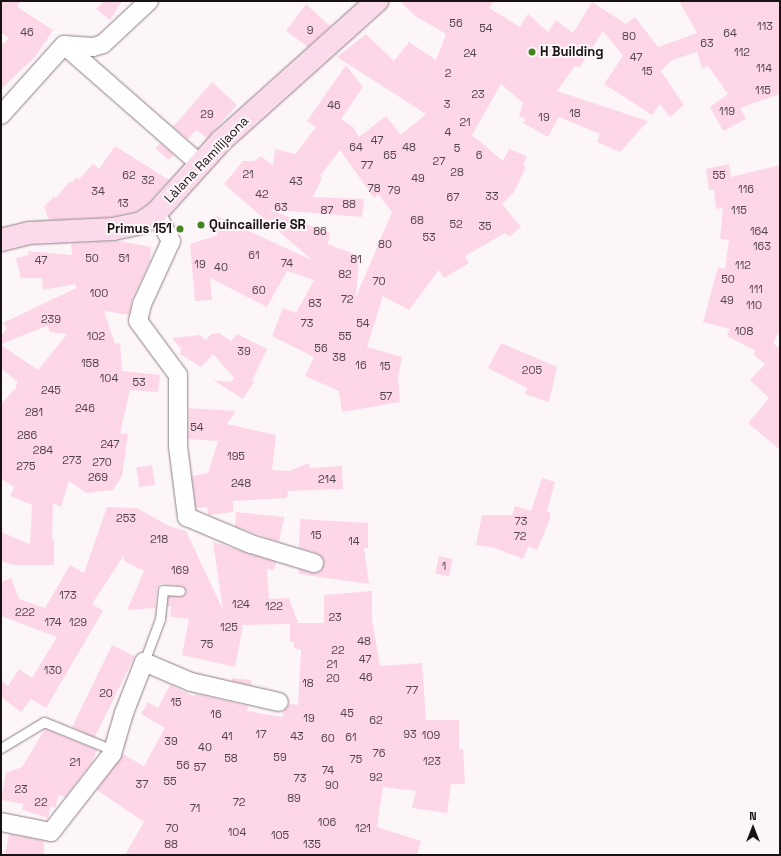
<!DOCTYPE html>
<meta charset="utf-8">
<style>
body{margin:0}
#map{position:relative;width:781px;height:856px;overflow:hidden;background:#fdf6f9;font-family:"Space Grotesk",sans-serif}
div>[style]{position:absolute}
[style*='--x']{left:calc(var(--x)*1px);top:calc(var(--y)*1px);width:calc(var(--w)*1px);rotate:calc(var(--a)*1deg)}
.building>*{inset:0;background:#fdd7e8;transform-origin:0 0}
.roads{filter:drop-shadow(0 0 1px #8d7d84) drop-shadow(0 0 1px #8d7d84)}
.lane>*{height:9px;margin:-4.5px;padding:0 4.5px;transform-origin:4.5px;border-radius:4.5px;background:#fff}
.street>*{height:18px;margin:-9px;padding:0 9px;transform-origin:9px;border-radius:9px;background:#fff}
.secondary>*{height:22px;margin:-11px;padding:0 11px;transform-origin:11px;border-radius:11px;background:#fbdbeb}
.dots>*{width:11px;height:11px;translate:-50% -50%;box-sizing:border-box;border:2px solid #fdf6f9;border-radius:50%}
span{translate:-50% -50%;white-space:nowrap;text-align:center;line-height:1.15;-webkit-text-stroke:4px #fdf6f9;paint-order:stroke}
.number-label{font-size:11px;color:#51434a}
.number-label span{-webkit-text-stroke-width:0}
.poi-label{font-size:13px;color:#181215;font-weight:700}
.left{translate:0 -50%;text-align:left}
.right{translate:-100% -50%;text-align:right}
.street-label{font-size:13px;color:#181215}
.frame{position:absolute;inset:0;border:2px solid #181215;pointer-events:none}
.north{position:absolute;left:733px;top:808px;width:40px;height:40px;-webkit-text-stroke:3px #fdf6f9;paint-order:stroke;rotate:0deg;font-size:11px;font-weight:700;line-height:16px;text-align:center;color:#181215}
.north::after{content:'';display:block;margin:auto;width:14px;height:18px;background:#181215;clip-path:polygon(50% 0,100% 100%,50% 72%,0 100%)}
</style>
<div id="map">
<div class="building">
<i style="clip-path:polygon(1px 1px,21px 1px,17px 7px,53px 30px,36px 56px,1px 89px,1px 46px,9px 38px,1px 33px)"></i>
<i style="clip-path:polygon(104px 1px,122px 1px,110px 20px,96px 9px)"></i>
<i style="clip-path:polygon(evenodd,400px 1px,494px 1px,489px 8px,520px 27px,528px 14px,548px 32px,556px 20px,573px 33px,592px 2px,626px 24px,635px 17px,658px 47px,697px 33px,679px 1px,780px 1px,780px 94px,740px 108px,746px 119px,723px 131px,710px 107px,728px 94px,708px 66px,702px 68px,697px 52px,672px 60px,661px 71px,684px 105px,670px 117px,660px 104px,652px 115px,604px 84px,623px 56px,603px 31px,579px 68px,575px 66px,557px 91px,648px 121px,620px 152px,597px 142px,600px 134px,559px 117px,548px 137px,523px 123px,526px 119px,519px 116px,523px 103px,501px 84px,472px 135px,503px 161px,509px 149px,527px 156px,523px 165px,526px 167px,514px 192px,502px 204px,521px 227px,509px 237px,505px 233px,465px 256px,469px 263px,444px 278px,439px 270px,409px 310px,383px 296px,367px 347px,402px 357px,398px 377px,400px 402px,342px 412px,339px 391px,305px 376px,314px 357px,272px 336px,283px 308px,296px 313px,314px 280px,287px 271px,267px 307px,210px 278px,212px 300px,195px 301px,190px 244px,218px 235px,209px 231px,216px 216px,312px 260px,224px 184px,243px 161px,254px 161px,261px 156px,273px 166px,275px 149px,295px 154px,316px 127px,307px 121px,346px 65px,363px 87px,341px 119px,353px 127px,359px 137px,386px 116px,401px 135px,426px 114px,337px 57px,366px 34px,394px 61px,409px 42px,436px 60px,446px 34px,415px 16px,400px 1px,340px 150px,374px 198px,378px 194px,392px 212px,356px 297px,359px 256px,328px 244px,330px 233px,268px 209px,362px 217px,364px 199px,313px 197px,322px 178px,320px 176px,340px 150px)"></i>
<i style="clip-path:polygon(306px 4px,330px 26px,308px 47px,286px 31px)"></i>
<i style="clip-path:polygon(212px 82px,237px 105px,207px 138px,196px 130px,188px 139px,173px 127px)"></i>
<i style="left:160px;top:143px;width:18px;height:7px;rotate:41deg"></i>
<i style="clip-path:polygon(115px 146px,169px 180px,148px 203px,136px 211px,111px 217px,49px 220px,44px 207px,54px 196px,56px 198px,70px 181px,72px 183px,76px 177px,79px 179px,93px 164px,99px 169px)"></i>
<i style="clip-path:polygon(729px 164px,731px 177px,780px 165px,780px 331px,773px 343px,780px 349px,780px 450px,748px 423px,769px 398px,750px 380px,765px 364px,753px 354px,756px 351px,727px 336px,730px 329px,703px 322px,718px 267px,725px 269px,729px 240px,720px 239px,723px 208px,716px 209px,714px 190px,709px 190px,706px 169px)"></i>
<i style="clip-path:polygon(119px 241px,151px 247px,150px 261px,132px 300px,129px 315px,104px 311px,115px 344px,120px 343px,122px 371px,160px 375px,158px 392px,130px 390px,120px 433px,128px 434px,122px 476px,113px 490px,86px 493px,69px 481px,61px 507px,53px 503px,52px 539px,54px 539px,54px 565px,14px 565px,1px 561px,1px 532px,30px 544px,32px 505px,10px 496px,14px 487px,1px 479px,1px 404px,17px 387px,15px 385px,18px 382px,1px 368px,1px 345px,38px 370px,67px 334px,50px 332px,47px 326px,1px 344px,1px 336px,7px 328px,3px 323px,76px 288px,75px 284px,43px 290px,42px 278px,21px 278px,16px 258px,29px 255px,28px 251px,72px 255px,71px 244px)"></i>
<i style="clip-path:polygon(219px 333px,231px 341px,237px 334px,267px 349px,252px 381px,254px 382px,243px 399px,213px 380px,231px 382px,234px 378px,213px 354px,201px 367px,180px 354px,181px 349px,172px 338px,200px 335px,206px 340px,211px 334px)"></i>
<i style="clip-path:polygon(501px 343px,557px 367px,549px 402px,525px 394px,527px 388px,488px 368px)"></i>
<i style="clip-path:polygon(189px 408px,236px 411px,227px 424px,276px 435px,272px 470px,289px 471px,309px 463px,310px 468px,342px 466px,343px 489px,288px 491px,287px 498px,233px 501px,233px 512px,208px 515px,207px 507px,196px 508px,192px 476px,208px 473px,218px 441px,188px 439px)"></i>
<i style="left:152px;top:465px;width:20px;height:16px;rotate:81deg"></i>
<i style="clip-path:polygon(542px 478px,555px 482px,547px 511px,550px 512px,550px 519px,537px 550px,529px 546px,523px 559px,495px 548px,476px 545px,482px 515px,512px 515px,515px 506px,531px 511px)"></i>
<i style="clip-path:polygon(107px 507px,137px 508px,169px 526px,186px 531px,223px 610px,213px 542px,276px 562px,274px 570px,267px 569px,269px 599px,289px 598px,298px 623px,324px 623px,324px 595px,372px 591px,372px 619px,380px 666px,422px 663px,426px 720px,459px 720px,459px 749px,463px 749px,465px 784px,451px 784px,447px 813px,412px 808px,416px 791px,383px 787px,377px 827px,421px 841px,417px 855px,125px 855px,144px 822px,97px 790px,123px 754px,144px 766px,165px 728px,141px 714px,148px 702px,158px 708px,170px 685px,195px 697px,195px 694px,248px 706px,247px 711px,283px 717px,283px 712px,289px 704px,298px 705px,301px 650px,294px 648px,294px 642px,290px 642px,290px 624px,243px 625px,235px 667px,182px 655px,189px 619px,170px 617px,171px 606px,167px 606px,168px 596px,182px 596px,185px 588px,180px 585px,161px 584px,157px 589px,155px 608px,127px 610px,144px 571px,124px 561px,124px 555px,92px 604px,103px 611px,46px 708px,31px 699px,21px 712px,1px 697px,1px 680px,8px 686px,19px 669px,32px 678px,57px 637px,1px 616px,1px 582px,11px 578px,19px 599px,45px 608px,70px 565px,84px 573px)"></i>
<i style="clip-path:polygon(236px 512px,284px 517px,279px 542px,235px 526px)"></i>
<i style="clip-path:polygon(300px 519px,368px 523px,368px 548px,364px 548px,369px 584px,299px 574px,299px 569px,317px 573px,321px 570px,324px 561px,317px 553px,299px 548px)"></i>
<i style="left:439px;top:556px;width:14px;height:18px;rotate:12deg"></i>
<i style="left:112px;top:645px;width:25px;height:91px;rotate:26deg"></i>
<i style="clip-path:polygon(232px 678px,251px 680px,251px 685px,232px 681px)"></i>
<i style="clip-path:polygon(45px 729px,97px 750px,91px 764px,65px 797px,59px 795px,55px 808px,51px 806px,48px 818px,22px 810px,24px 804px,1px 800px,6px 773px,22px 767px)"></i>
<i style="clip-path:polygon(9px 834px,44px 841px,44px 855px,5px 855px)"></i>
</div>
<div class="roads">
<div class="lane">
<i style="--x:144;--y:662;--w:46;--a:-69.6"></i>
<i style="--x:160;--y:619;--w:29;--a:-84"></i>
<i style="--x:163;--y:590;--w:17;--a:3"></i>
<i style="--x:1;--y:748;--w:50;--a:-31.2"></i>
<i style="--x:44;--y:722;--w:74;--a:22.1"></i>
</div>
<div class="street">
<i style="--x:64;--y:45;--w:181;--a:41.2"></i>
<i style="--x:1;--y:115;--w:94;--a:-48"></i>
<i style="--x:64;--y:45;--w:29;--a:4"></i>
<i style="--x:93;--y:47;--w:10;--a:-17"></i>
<i style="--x:103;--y:44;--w:63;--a:-43.1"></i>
<i style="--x:156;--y:213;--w:32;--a:62"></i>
<i style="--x:171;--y:241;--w:69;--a:114.7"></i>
<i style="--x:142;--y:304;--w:17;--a:103"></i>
<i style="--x:138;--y:321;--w:67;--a:53.5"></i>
<i style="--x:178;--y:375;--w:71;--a:90"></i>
<i style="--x:178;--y:446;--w:72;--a:82.8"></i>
<i style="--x:187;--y:517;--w:69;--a:22.9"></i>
<i style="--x:251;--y:544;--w:66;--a:16.8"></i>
<i style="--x:1;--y:822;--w:51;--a:11.3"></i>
<i style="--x:51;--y:832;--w:99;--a:-52"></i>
<i style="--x:112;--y:754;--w:43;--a:-73.7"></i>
<i style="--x:124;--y:713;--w:55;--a:-68.6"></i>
<i style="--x:144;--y:662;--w:51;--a:23.1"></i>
<i style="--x:191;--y:682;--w:90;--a:12.8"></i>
</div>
<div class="secondary">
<i style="--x:1;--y:240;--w:29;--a:-14"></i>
<i style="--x:29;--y:233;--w:84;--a:-2.7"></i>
<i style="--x:113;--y:229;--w:29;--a:-12"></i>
<i style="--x:141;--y:223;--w:18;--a:-34"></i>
<i style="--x:156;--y:213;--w:97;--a:-47.9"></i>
<i style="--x:221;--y:141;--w:210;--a:-41.9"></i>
</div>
</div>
<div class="dots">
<i style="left:532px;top:52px;background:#458220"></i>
<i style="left:201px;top:225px;background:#458220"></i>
<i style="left:180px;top:229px;background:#458220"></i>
</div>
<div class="number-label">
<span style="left:456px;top:23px">56</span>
<span style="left:765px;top:26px">113</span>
<span style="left:486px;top:28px">54</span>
<span style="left:310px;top:30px">9</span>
<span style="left:27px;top:32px">46</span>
<span style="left:730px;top:33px">64</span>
<span style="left:629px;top:36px">80</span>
<span style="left:707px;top:43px">63</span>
<span style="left:742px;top:52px">112</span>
<span style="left:470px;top:53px">24</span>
<span style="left:636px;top:57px">47</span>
<span style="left:764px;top:68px">114</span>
<span style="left:647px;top:71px">15</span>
<span style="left:448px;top:73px">2</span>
<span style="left:763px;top:90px">115</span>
<span style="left:478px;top:94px">23</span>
<span style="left:447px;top:104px">3</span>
<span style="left:334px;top:105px">46</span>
<span style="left:727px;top:111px">119</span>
<span style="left:575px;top:113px">18</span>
<span style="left:207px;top:114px">29</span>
<span style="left:544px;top:117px">19</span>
<span style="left:465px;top:122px">21</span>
<span style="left:448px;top:132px">4</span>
<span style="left:377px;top:140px">47</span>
<span style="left:356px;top:147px">64</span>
<span style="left:409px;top:147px">48</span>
<span style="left:457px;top:148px">5</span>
<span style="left:390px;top:155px">65</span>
<span style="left:479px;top:155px">6</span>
<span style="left:439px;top:161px">27</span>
<span style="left:367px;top:165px">77</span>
<span style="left:457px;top:172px">28</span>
<span style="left:248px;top:174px">21</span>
<span style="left:129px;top:175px">62</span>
<span style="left:719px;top:175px">55</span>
<span style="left:418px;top:178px">49</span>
<span style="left:148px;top:180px">32</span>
<span style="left:296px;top:181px">43</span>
<span style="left:374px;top:188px">78</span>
<span style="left:746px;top:189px">116</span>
<span style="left:394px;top:190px">79</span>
<span style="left:98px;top:191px">34</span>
<span style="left:262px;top:194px">42</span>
<span style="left:492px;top:196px">33</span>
<span style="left:453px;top:197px">67</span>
<span style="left:123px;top:203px">13</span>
<span style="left:349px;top:204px">88</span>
<span style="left:281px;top:207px">63</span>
<span style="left:327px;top:210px">87</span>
<span style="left:739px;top:210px">115</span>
<span style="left:417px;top:220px">68</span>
<span style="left:456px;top:224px">52</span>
<span style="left:485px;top:226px">35</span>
<span style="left:320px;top:231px">86</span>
<span style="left:759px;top:231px">164</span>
<span style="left:429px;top:237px">53</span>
<span style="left:385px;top:244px">80</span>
<span style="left:762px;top:246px">163</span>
<span style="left:254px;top:255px">61</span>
<span style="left:92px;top:258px">50</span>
<span style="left:124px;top:258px">51</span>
<span style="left:356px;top:259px">81</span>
<span style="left:41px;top:260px">47</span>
<span style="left:287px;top:263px">74</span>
<span style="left:200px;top:264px">19</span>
<span style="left:743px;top:265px">112</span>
<span style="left:221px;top:267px">40</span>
<span style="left:345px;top:274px">82</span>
<span style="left:728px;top:279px">50</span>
<span style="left:379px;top:281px">70</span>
<span style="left:756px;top:289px">111</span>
<span style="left:259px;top:290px">60</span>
<span style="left:99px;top:293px">100</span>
<span style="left:347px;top:299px">72</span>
<span style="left:727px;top:300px">49</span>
<span style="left:315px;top:303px">83</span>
<span style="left:754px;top:305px">110</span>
<span style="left:51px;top:319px">239</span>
<span style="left:307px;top:323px">73</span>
<span style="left:363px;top:323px">54</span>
<span style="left:744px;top:331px">108</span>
<span style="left:96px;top:336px">102</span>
<span style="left:345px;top:336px">55</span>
<span style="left:321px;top:348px">56</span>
<span style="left:244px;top:351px">39</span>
<span style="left:339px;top:357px">38</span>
<span style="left:90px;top:363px">158</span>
<span style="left:361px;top:365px">16</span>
<span style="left:385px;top:366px">15</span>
<span style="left:532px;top:370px">205</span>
<span style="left:109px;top:378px">104</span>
<span style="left:139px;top:382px">53</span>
<span style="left:51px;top:390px">245</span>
<span style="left:386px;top:396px">57</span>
<span style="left:85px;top:408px">246</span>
<span style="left:34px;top:412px">281</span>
<span style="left:197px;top:427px">54</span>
<span style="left:27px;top:435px">286</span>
<span style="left:110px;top:444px">247</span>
<span style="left:43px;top:450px">284</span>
<span style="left:236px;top:456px">195</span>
<span style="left:72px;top:460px">273</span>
<span style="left:102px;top:462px">270</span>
<span style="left:26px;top:466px">275</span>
<span style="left:98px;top:477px">269</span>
<span style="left:327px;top:479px">214</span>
<span style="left:241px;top:483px">248</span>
<span style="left:126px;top:518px">253</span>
<span style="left:521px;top:521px">73</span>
<span style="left:316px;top:535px">15</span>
<span style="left:520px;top:536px">72</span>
<span style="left:159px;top:539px">218</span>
<span style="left:354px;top:541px">14</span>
<span style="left:444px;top:566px">1</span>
<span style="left:180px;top:570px">169</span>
<span style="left:68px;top:595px">173</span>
<span style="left:241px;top:604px">124</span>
<span style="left:274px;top:606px">122</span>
<span style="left:25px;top:612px">222</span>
<span style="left:335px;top:617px">23</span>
<span style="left:53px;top:622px">174</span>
<span style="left:78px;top:622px">129</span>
<span style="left:229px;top:627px">125</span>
<span style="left:364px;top:641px">48</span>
<span style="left:207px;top:644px">75</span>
<span style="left:338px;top:650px">22</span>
<span style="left:365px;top:659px">47</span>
<span style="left:332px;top:664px">21</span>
<span style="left:53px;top:670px">130</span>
<span style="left:366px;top:677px">46</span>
<span style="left:333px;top:678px">20</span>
<span style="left:308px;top:683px">18</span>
<span style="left:412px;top:690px">77</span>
<span style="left:106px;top:693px">20</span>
<span style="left:176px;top:702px">15</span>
<span style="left:347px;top:713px">45</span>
<span style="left:216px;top:714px">16</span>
<span style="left:309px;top:718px">19</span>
<span style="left:376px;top:720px">62</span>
<span style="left:261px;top:734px">17</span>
<span style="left:410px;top:734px">93</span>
<span style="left:431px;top:735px">109</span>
<span style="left:227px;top:736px">41</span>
<span style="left:297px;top:736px">43</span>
<span style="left:351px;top:737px">61</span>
<span style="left:328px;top:738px">60</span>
<span style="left:171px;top:741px">39</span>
<span style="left:205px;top:747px">40</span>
<span style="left:379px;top:753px">76</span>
<span style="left:280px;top:757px">59</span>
<span style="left:231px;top:758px">58</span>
<span style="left:356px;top:759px">75</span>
<span style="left:432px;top:761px">123</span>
<span style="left:75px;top:762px">21</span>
<span style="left:183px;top:765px">56</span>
<span style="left:200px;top:767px">57</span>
<span style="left:328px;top:770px">74</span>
<span style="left:376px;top:777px">92</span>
<span style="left:300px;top:778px">73</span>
<span style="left:170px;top:781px">55</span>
<span style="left:142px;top:784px">37</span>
<span style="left:332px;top:785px">90</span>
<span style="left:21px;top:789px">23</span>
<span style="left:294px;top:798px">89</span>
<span style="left:41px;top:802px">22</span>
<span style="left:239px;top:802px">72</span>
<span style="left:195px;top:808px">71</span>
<span style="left:327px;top:822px">106</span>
<span style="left:172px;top:828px">70</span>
<span style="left:363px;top:828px">121</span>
<span style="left:237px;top:832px">104</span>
<span style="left:280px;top:835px">105</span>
<span style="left:171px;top:844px">88</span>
<span style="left:312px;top:844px">135</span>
</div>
<div class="poi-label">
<span class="left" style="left:540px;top:52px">H Building</span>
<span class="left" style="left:209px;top:225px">Quincaillerie SR</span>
<span class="right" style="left:172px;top:229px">Primus 151</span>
</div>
<div class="street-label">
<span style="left:207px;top:160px;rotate:-46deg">Làlana Ramilijaona</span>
</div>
<div class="frame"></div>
<div class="north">N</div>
</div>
